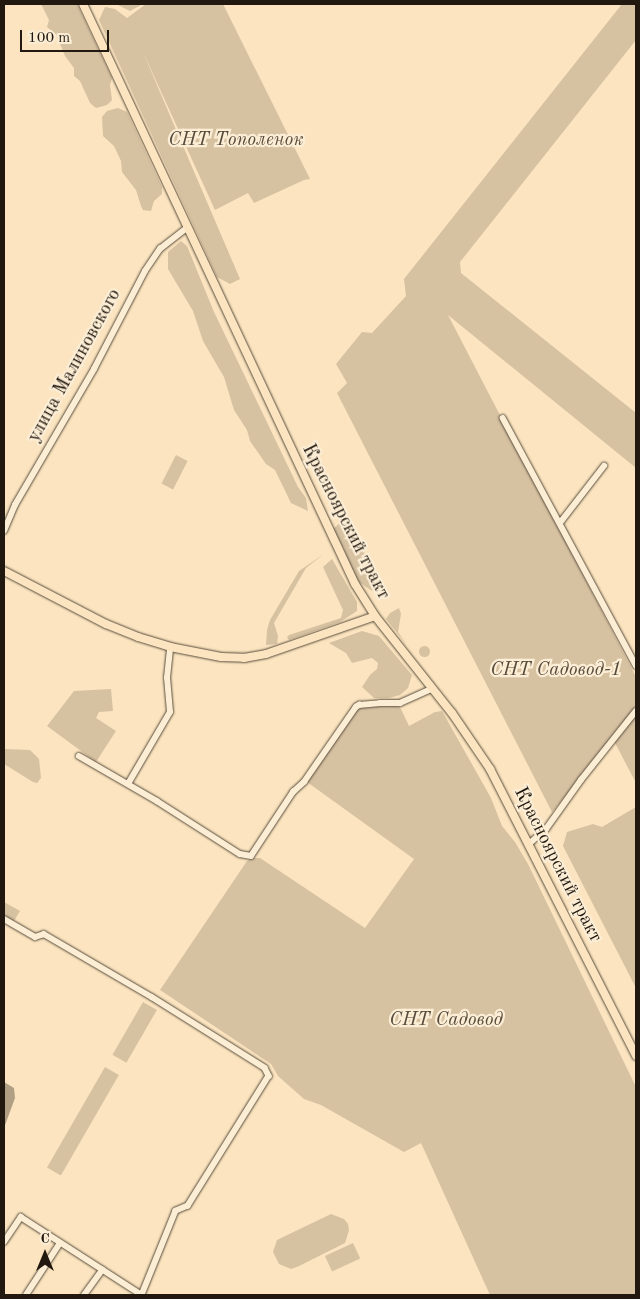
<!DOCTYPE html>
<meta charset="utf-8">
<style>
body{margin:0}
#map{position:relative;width:640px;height:1299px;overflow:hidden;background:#fbe4bf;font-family:"Old Standard TT",serif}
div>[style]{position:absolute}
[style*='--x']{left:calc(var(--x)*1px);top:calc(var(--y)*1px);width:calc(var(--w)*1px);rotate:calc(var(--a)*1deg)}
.green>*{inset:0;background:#d6c1a1;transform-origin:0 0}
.round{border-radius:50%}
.water>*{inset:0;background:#b19f84}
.roads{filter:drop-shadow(0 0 1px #584c3c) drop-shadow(0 0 1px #584c3c)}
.minor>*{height:5.5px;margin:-2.75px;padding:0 2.75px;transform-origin:2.75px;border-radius:2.75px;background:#fcedd5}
.major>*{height:8px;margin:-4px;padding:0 4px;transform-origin:4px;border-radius:4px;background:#fbe4bf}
span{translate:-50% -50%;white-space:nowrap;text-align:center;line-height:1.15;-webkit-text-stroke:4.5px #fcedd5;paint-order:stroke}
.park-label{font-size:19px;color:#574b3c;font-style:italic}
.street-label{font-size:19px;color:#211910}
.frame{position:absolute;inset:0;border:5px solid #211910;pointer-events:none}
.north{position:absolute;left:20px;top:1229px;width:50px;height:50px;-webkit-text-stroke:4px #fcedd5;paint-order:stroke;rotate:0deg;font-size:14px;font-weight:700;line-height:20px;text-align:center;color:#211910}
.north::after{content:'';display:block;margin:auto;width:18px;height:22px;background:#211910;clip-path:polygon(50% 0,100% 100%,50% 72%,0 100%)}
.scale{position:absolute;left:20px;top:30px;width:89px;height:22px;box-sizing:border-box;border:2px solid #211910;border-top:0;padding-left:6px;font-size:15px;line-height:18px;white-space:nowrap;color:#211910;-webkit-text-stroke:4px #fcedd5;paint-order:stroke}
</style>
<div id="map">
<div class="green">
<i style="clip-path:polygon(41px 4px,77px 4px,112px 78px,110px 85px,112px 100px,107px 105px,96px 108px,90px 103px,80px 81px,74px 76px,74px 68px,65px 56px,56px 34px,47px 27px,49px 20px)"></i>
<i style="clip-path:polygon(116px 4px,143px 4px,130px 11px)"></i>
<i style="clip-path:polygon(146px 4px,223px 4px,310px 179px,304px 180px,254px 203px,248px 193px,215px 210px,142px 50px,240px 279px,230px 284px,217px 277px,99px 20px,105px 7px,115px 9px,127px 18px)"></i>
<i style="clip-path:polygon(622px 4px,636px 4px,636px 40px,460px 262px,461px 273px,636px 413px,636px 468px,448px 315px,636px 677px,636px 783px,613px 739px,552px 812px,337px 393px,347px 383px,336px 364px,362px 332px,372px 333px,406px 296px,404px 279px)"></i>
<i style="clip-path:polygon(118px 108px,127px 112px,162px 187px,162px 194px,154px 201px,151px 211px,143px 210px,141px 206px,136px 190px,122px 172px,121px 161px,114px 146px,103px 136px,102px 117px,107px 111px)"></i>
<i style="clip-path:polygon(181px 241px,187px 246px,214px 312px,298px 487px,306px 498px,308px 511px,291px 503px,275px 470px,266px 464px,250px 441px,247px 430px,234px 410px,224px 377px,203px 341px,193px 311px,168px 269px,168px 252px)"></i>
<i style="left:176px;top:455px;width:13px;height:32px;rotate:27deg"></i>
<i style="clip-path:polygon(341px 522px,347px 524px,360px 543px,374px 578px,376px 586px,372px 591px,356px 580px,349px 566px,344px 549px,333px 529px)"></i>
<i style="clip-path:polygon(324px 554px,306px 568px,274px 623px,278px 636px,277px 644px,266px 645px,267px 630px,270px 620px,299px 571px)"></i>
<i style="clip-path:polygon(332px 559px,357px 602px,357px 611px,340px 622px,289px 640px,287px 637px,289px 635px,341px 618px,343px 610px,323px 567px)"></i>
<i style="clip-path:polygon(399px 608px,401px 614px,398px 632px,407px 645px,386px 619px,390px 613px)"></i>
<i style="clip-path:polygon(362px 631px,379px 636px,412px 675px,408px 688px,400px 695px,389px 698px,374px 698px,362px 687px,370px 675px,377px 669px,378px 663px,372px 658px,352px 663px,346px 653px,329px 643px)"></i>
<i class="round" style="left:418.5px;top:645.5px;width:11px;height:11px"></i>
<i style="clip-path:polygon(111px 689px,113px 711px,99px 712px,96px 718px,116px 731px,96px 762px,47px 726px,74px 691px)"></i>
<i style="clip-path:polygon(374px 705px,394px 705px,400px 707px,409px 726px,435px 712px,442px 711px,491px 798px,502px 826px,515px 842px,528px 864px,636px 1087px,636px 1295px,490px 1295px,421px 1143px,404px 1152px,321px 1105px,304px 1099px,278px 1076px,271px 1064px,160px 990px,247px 861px,252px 858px,260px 858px,365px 928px,414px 859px,307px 782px,358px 708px)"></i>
<i style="clip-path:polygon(4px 749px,30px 750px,39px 759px,41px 778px,37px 783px,33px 782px,4px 764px)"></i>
<i style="clip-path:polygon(636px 807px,636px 988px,563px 846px,567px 832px,593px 824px,602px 827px)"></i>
<i style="clip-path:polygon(4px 902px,20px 911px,14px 921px,4px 915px)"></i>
<i style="left:143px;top:1002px;width:16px;height:61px;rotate:30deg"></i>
<i style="left:105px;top:1067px;width:16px;height:116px;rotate:30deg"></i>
<i style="clip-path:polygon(331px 1214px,344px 1219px,348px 1224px,349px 1230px,345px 1243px,297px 1267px,291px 1269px,279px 1264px,273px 1252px,277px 1240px)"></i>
<i style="left:353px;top:1243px;width:17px;height:31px;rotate:65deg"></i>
</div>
<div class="water">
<i style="clip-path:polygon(4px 1082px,14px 1088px,15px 1098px,4px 1128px)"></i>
</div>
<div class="roads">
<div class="minor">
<i style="--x:503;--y:418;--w:281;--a:61.7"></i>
<i style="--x:560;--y:523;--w:72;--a:-52.3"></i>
<i style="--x:4;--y:531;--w:28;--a:-67"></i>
<i style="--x:15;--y:505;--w:157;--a:-59.8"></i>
<i style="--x:94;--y:369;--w:110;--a:-62.5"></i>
<i style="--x:145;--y:271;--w:27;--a:-56"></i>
<i style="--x:160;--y:249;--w:34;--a:-38"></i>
<i style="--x:79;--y:756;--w:90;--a:30"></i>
<i style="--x:157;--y:801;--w:98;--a:32.6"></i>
<i style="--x:240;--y:854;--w:11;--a:10"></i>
<i style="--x:251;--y:856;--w:77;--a:-56.7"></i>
<i style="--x:293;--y:792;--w:15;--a:-42"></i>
<i style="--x:304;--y:782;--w:91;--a:-55.3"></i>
<i style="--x:356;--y:707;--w:4;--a:-34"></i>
<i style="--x:359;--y:705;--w:21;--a:-5"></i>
<i style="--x:380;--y:703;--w:20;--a:0"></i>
<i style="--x:400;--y:703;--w:35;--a:-24"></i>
<i style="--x:128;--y:784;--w:83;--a:-59.7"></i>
<i style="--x:170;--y:712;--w:34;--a:-95"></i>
<i style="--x:167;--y:678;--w:31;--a:-84"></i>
<i style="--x:530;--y:843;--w:21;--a:-41"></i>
<i style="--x:546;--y:829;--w:60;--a:-54.5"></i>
<i style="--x:581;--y:780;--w:88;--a:-51.4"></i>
<i style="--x:4;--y:919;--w:36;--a:30"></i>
<i style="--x:35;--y:937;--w:9;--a:-18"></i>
<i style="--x:44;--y:934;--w:125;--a:30.3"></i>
<i style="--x:152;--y:997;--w:133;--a:32.1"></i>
<i style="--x:265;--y:1068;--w:9;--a:63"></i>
<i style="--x:269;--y:1076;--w:153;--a:121.9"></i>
<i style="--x:188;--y:1206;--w:13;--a:157"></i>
<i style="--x:176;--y:1211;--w:91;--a:112"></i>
<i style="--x:4;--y:1242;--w:30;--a:-56"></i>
<i style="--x:21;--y:1217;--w:144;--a:32.8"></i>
<i style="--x:26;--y:1295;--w:62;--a:-56.8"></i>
<i style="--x:84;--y:1295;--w:31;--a:-54"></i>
</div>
<div class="major">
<i style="--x:83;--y:4;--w:641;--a:64.88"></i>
<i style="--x:355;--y:584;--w:38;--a:58"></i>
<i style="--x:375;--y:616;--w:124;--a:51.6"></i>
<i style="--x:452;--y:713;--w:68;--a:55.8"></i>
<i style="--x:490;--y:769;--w:322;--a:63"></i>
<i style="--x:4;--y:571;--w:115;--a:27.5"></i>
<i style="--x:106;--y:624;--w:35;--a:22"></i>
<i style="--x:138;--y:637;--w:34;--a:17"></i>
<i style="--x:170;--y:647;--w:52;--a:11.1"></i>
<i style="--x:221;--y:657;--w:23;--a:2"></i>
<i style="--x:244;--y:658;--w:22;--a:-10"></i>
<i style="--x:266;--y:654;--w:115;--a:-19.2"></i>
</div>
</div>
<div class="park-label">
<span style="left:236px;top:141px">СНТ Тополенок</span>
<span style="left:556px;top:671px">СНТ Садовод-1</span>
<span style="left:446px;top:1021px">СНТ Садовод</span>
</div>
<div class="street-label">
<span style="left:75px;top:366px;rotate:-61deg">улица Малиновского</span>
<span style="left:345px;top:522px;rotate:63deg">Красноярский тракт</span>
<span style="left:557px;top:865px;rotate:63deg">Красноярский тракт</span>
</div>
<div class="frame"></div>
<div class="north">С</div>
<div class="scale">100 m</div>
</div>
